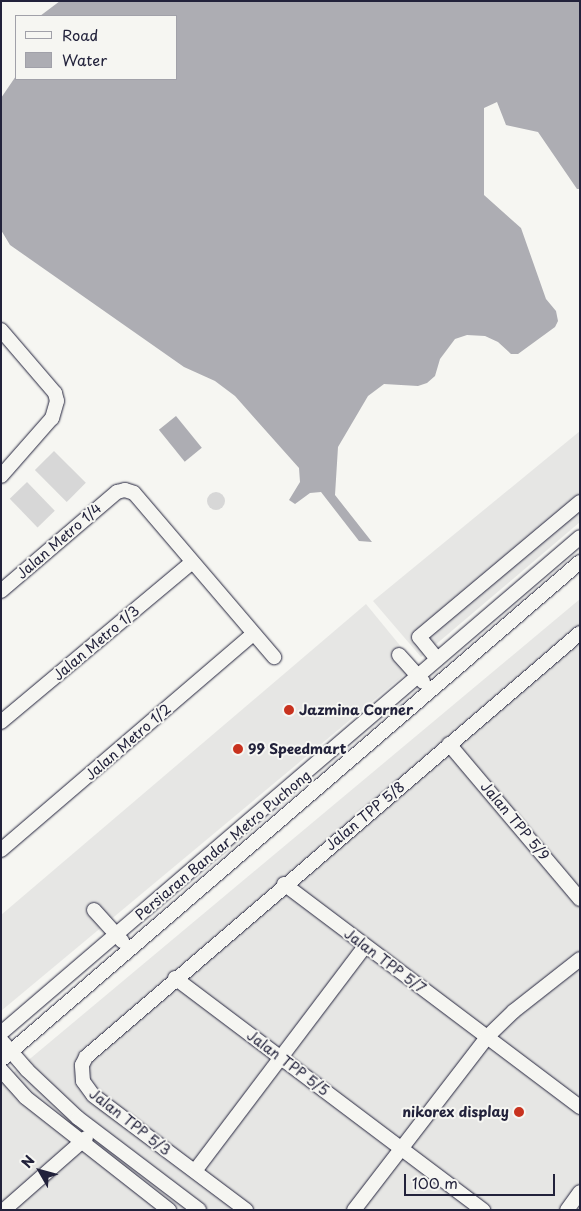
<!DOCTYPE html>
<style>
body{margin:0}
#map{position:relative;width:581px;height:1211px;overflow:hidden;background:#f6f6f2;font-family:"Playpen Sans",sans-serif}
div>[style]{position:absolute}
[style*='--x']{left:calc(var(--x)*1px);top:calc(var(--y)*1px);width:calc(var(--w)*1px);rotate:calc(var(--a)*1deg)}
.built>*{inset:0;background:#e6e6e4}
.green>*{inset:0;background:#d7d7d7;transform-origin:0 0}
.round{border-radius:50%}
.water>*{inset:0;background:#adadb3;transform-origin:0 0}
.roads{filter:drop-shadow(0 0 1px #22223b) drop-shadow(0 0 1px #22223b)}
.minor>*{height:14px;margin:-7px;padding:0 7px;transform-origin:7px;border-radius:7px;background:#f6f6f2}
.dots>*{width:14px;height:14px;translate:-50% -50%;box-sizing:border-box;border:2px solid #f6f6f2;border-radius:50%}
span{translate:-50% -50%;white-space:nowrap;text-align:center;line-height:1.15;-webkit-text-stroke:4px #f6f6f2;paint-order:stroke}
.street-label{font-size:14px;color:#22223b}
.poi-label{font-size:14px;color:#22223b;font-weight:700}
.left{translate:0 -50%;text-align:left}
.right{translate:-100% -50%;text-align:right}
.frame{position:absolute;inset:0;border:2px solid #22223b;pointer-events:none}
.legend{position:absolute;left:15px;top:15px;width:162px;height:65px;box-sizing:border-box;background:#f6f6f2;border:1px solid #a1a1a9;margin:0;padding:6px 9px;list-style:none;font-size:15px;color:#22223b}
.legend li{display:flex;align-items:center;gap:10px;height:25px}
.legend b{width:25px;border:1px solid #a1a1a9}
.north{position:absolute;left:15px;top:1146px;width:50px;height:50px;-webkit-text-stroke:4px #f6f6f2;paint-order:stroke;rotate:308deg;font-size:14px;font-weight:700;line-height:20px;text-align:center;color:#22223b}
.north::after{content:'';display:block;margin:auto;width:18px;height:22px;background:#22223b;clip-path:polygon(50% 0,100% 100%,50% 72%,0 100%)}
.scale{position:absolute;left:404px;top:1174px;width:151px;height:22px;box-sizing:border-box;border:2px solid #22223b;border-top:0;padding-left:6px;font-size:15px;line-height:18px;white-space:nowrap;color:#22223b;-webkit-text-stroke:4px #f6f6f2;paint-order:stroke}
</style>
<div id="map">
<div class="built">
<i style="clip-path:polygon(580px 431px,580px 522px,421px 657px,373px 601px)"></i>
<i style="clip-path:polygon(580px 599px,580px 1210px,1px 1210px,1px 1083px)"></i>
<i style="clip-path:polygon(366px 604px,416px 665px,1px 1011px,1px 915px)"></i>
</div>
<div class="green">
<i style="left:54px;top:451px;width:45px;height:27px;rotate:45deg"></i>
<i style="left:27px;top:482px;width:40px;height:24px;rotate:46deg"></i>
<i class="round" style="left:207px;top:492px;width:18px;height:18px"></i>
</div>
<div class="water">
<i style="clip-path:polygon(60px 1px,580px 1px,580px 189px,577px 189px,538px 132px,506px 125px,497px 102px,484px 108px,484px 195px,521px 228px,546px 299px,556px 311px,558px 321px,555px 327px,518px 354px,511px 354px,498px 342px,485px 336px,467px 335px,455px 339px,440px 359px,435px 376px,427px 383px,418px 386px,384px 384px,368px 396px,338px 447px,335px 495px,372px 542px,359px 541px,321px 492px,310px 493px,295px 504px,289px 500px,300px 482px,299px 468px,235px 396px,215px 381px,184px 367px,10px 245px,1px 230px,1px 98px,16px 76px,16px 79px,176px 79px,176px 16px,40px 16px)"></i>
<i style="left:176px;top:416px;width:41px;height:22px;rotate:51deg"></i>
</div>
<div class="roads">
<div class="minor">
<i style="--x:1;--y:330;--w:83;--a:49.4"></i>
<i style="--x:55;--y:393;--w:8;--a:76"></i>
<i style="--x:57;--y:401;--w:18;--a:106"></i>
<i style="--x:52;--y:418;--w:77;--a:131.3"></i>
<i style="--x:1;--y:591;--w:153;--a:-40.5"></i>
<i style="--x:117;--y:492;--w:8;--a:-14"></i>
<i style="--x:125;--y:490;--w:9;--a:18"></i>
<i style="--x:134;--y:493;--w:216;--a:49.5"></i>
<i style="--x:399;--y:655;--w:36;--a:48"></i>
<i style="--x:437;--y:659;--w:28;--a:-129"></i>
<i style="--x:419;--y:637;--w:210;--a:-40"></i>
<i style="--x:1;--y:722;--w:248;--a:-39.9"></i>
<i style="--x:449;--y:744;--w:203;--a:49.8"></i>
<i style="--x:1;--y:850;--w:332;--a:-40.6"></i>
<i style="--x:284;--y:884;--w:371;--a:37"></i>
<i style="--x:94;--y:910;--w:42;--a:47.9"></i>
<i style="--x:175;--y:978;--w:386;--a:37"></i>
<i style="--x:1;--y:1033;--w:762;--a:-40.58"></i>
<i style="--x:1;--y:1040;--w:40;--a:49"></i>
<i style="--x:27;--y:1070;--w:70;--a:43.3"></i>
<i style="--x:78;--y:1118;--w:152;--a:37.2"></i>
<i style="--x:1;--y:1060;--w:764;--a:-40.7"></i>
<i style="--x:1;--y:1070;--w:36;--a:48"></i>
<i style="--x:25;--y:1097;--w:183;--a:38.1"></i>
<i style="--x:195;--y:1171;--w:282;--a:-52.9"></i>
<i style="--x:4;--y:1210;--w:109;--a:-41.3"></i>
<i style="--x:246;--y:1210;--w:191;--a:-143.1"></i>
<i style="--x:93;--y:1095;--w:17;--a:-126"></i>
<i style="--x:83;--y:1081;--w:16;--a:-94"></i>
<i style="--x:82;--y:1065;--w:9;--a:-63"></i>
<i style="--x:86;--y:1057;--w:651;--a:-40.64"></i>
<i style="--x:354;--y:1210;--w:218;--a:-52.4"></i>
<i style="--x:487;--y:1037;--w:37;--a:-44"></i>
<i style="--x:514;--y:1011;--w:84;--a:-38.2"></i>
<i style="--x:567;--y:1210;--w:22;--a:-54"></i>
</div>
</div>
<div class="dots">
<i style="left:289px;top:710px;background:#c8321e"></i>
<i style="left:238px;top:749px;background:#c8321e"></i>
<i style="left:519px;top:1112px;background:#c8321e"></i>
</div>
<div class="street-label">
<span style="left:59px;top:541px;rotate:-41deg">Jalan Metro 1/4</span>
<span style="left:96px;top:643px;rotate:-40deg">Jalan Metro 1/3</span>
<span style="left:128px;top:742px;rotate:-41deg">Jalan Metro 1/2</span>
<span style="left:365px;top:816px;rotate:-40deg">Jalan TPP 5/8</span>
<span style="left:515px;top:821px;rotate:50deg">Jalan TPP 5/9</span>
<span style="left:223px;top:845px;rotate:-40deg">Persiaran Bandar Metro Puchong</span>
<span style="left:385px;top:961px;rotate:37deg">Jalan TPP 5/7</span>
<span style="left:288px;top:1063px;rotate:37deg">Jalan TPP 5/5</span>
<span style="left:130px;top:1122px;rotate:38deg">Jalan TPP 5/3</span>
</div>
<div class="poi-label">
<span class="left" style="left:299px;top:710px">Jazmina Corner</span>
<span class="left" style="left:248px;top:749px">99 Speedmart</span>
<span class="right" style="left:509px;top:1112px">nikorex display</span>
</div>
<div class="frame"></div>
<ul class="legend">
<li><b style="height:6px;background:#f6f6f2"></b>Road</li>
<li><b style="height:14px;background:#adadb3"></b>Water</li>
</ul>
<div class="north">N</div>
<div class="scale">100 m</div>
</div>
